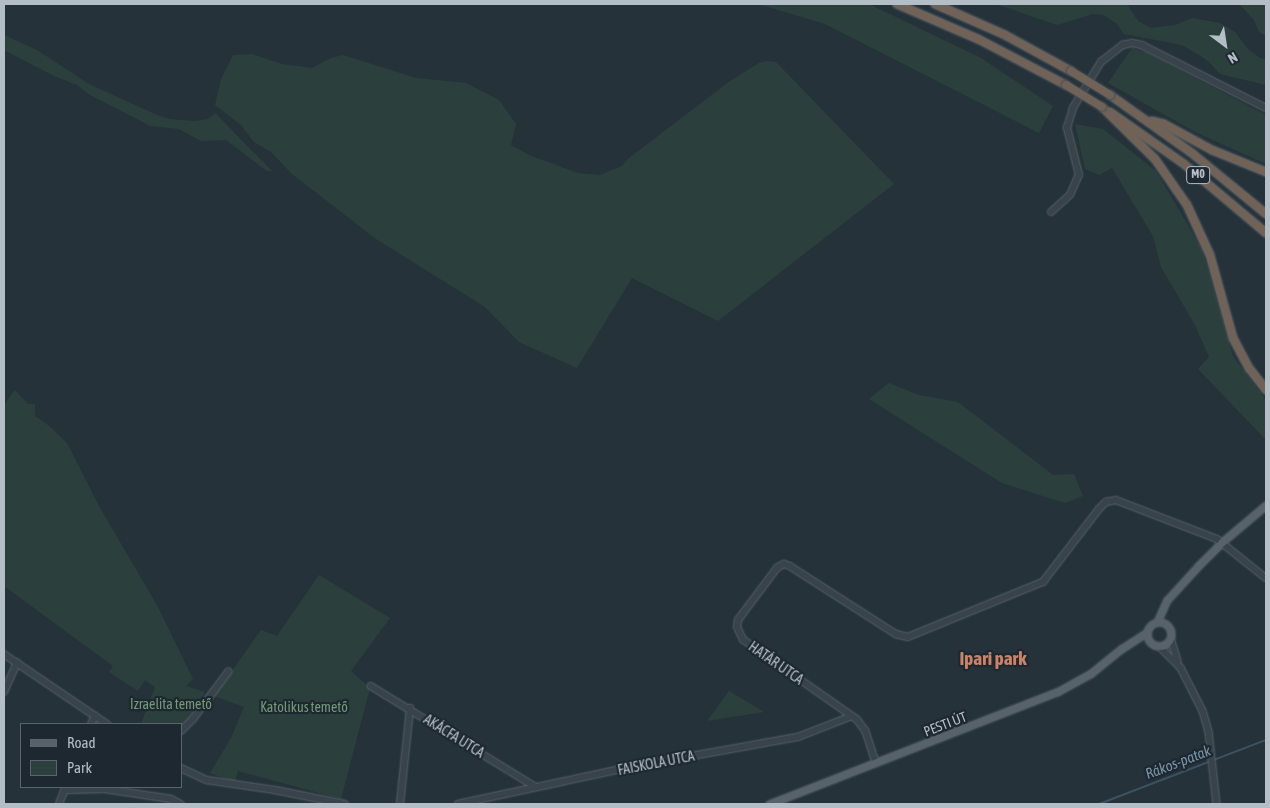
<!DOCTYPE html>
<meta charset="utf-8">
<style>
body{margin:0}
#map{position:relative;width:1270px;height:808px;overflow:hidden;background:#25323a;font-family:"Asap Condensed",sans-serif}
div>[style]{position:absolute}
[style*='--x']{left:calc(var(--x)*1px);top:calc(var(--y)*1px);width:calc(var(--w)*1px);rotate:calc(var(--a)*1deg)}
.green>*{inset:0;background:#2b403d}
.stream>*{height:2px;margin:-1px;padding:0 1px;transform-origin:1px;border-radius:1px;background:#3c5262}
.roads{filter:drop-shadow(0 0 1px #576169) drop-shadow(0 0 1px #576169)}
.minor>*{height:5.5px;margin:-2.75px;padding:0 2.75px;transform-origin:2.75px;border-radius:2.75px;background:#39434b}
.major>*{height:7px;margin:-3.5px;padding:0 3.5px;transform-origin:3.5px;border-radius:3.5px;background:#57626b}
.major>.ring{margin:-3.5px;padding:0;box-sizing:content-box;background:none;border:7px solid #57626b;border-radius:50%}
.highway>*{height:8px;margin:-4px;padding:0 4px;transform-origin:4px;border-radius:4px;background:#706256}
.bridges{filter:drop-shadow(0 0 1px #444e56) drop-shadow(0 0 1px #444e56)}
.highway-bridge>*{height:8px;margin:-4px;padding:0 4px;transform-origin:4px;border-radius:4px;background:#706256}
span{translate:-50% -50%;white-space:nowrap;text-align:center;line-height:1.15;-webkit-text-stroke:4.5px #1e2830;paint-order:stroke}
.shield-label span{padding:1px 4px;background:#1e2830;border:1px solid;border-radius:4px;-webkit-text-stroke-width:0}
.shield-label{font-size:12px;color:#b4bec6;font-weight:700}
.street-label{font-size:14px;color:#b4bec6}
.park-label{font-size:14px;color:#749a77}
.water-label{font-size:15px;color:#7794a7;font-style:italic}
.district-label{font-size:19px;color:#cb846a;font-weight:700}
.frame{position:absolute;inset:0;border:5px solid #b4bec6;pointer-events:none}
.legend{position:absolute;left:20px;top:723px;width:162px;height:65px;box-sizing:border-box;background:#1e2830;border:1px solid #5a646c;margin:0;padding:6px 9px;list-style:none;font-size:15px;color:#b4bec6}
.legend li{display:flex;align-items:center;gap:10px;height:25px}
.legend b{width:25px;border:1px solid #5a646c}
.north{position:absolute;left:1200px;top:20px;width:50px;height:50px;-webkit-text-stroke:4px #1e2830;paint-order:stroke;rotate:149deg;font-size:14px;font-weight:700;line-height:20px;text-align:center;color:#b4bec6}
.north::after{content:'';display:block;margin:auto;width:18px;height:22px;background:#b4bec6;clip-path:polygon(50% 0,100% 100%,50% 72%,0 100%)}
</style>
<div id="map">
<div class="green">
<i style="clip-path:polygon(758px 4px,869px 4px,981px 58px,1053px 106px,1039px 133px,825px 24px)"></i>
<i style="clip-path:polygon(996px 4px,1127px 4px,1138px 21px,1151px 28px,1175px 25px,1192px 18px,1220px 23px,1235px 32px,1248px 49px,1260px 58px,1266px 59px,1266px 85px,1220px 74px,1207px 60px,1182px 45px,1124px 34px,1117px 24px,1104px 15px,1093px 14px,1057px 25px)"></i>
<i style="clip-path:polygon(1239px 4px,1266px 4px,1266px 36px,1259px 32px,1254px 20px)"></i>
<i style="clip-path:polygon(4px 35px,37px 50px,89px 84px,157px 115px,169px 119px,195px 121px,208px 119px,215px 113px,272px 171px,267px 171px,226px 140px,201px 141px,179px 129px,150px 126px,139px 120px,90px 95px,77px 85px,54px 76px,4px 50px)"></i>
<i style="clip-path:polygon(1132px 48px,1146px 52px,1266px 115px,1266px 164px,1195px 132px,1108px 83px)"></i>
<i style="clip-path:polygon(252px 54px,282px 64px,312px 68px,331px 58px,343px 55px,416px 78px,466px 83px,499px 100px,516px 124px,511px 145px,531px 156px,578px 173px,600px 175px,622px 166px,629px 158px,730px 81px,759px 63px,766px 61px,776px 62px,894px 184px,718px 321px,632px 278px,577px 368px,519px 342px,485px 307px,376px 239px,292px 174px,271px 152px,254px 142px,241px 125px,215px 105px,221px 79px,233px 55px)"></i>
<i style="clip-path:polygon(1075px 124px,1103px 129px,1156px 171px,1202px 249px,1233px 356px,1266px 400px,1266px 440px,1198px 369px,1209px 357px,1195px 325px,1161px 267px,1153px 236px,1112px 168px,1099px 175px,1085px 169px)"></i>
<i style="clip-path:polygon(889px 383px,919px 395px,958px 402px,1053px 475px,1074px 474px,1083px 496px,1065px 503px,1002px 483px,869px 399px)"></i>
<i style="clip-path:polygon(15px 390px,28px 404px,35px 404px,35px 416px,48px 425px,67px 443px,99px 506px,158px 607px,193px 679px,186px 686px,205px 692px,188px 720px,181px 726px,141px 724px,155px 687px,145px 680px,138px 691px,109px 672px,113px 666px,4px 586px,4px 405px)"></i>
<i style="clip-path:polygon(319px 575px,390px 618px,351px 671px,370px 688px,341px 799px,238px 771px,235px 782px,210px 773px,231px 738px,244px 707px,214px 696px,261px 630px,277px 636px)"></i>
<i style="clip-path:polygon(729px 691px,764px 712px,707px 721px)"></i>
</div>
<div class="stream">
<i style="--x:1099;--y:804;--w:179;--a:-21"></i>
</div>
<div class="roads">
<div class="minor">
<i style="--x:1051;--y:212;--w:25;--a:-42"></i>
<i style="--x:1070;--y:195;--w:22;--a:-66"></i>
<i style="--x:1079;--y:175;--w:49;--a:-104.3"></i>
<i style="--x:1067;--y:128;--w:21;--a:-73"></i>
<i style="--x:1073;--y:108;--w:54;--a:-58.7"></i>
<i style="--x:1101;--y:62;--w:28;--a:-38"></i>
<i style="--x:1123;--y:45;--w:9;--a:-13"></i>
<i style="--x:1132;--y:43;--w:10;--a:11"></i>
<i style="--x:1142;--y:45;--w:139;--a:26.9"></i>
<i style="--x:1171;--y:638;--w:24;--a:73"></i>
<i style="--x:1159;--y:646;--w:31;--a:45"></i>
<i style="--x:1181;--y:668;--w:48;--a:62.9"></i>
<i style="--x:1203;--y:711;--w:22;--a:74"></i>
<i style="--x:1209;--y:732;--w:72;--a:83.7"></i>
<i style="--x:4;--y:654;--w:125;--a:34.2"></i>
<i style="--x:371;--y:686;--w:193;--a:31.5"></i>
<i style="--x:4;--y:692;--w:32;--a:-66"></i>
<i style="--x:91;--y:724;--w:9;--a:-63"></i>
<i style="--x:181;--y:731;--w:17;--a:-45"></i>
<i style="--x:193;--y:719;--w:59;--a:-53.3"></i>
<i style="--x:876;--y:764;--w:35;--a:-108"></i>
<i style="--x:865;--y:731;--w:14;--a:-126"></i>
<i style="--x:857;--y:720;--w:139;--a:-144.9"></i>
<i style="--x:743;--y:640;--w:14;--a:-115"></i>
<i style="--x:737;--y:627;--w:7;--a:-82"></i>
<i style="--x:738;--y:620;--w:65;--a:-53.1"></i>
<i style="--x:777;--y:568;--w:8;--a:-30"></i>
<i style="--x:784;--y:564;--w:6;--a:18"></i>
<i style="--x:790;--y:566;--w:126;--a:32.7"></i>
<i style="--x:896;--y:634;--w:12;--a:14"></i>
<i style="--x:908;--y:637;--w:146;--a:-22.2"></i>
<i style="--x:1043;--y:582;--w:92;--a:-52.5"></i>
<i style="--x:1099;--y:509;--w:10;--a:-45"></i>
<i style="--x:1106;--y:502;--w:10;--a:-11"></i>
<i style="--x:1116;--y:500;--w:108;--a:21.1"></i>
<i style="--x:1217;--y:539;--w:63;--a:38.5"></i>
<i style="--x:181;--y:768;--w:29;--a:25"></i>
<i style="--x:207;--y:780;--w:69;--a:8.4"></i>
<i style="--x:275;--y:790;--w:71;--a:11.3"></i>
<i style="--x:65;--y:790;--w:40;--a:-1.4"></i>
<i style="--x:105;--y:789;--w:67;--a:8.6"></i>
<i style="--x:171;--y:799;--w:11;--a:27"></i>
<i style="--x:59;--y:804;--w:18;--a:-68"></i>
<i style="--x:400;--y:804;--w:96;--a:-84"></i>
<i style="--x:458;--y:804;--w:177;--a:-12.1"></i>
<i style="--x:631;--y:767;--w:170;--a:-10.2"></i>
<i style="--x:798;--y:737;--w:58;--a:-21.3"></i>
</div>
<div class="major">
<i style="--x:1157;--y:622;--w:24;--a:-66"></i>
<i style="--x:1167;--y:600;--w:47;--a:-47.6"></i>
<i style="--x:1199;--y:565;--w:33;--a:-45"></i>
<i style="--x:1222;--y:542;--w:57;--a:-40.1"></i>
<i class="ring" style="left:1147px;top:622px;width:17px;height:17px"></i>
<i style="--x:769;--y:804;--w:309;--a:-21.3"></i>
<i style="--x:1057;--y:692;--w:38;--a:-29"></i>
<i style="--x:1090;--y:674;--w:40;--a:-39"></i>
<i style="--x:1121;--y:649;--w:31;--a:-33"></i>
</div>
<div class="highway">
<i style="--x:897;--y:4;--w:90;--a:23.4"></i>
<i style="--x:980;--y:40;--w:97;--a:27.6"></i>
<i style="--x:935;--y:4;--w:77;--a:23.9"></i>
<i style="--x:1005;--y:35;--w:75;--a:28.6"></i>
<i style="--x:1110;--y:95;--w:102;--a:35.4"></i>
<i style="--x:1193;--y:154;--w:94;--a:39.4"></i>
<i style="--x:1102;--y:107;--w:74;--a:44.5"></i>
<i style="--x:1155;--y:159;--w:56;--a:55.2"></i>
<i style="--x:1187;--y:205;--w:55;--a:65.3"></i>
<i style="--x:1210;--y:255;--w:86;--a:74.5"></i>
<i style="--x:1233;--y:338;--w:34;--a:62"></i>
<i style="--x:1249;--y:368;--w:28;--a:52"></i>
<i style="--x:1110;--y:112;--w:90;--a:35.1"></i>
<i style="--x:1184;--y:164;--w:107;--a:40.1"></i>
<i style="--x:1152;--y:121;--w:12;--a:14"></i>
<i style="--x:1164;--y:124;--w:55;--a:28.4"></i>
<i style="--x:1212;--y:150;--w:58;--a:22.2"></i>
</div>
</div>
<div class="bridges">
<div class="highway-bridge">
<i style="--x:1071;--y:71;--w:46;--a:31.6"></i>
<i style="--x:1066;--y:85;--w:42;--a:31.4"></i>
</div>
</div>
<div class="shield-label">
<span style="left:1198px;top:175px">M0</span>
</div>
<div class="street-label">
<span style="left:776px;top:663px;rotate:35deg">HATÁR UTCA</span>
<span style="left:945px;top:724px;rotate:-21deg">PESTI ÚT</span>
<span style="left:454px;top:736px;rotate:32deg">AKÁCFA UTCA</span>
<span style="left:656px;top:763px;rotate:-11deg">FAISKOLA UTCA</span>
</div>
<div class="park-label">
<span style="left:171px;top:704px">Izraelita temető</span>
<span style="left:304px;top:707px">Katolikus temető</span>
</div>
<div class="water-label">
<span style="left:1178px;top:762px;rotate:-21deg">Rákos-patak</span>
</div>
<div class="district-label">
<span style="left:993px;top:659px">Ipari park</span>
</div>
<div class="frame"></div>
<ul class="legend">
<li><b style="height:6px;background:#57626b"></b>Road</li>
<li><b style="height:14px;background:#2b403d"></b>Park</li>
</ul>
<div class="north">N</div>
</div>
